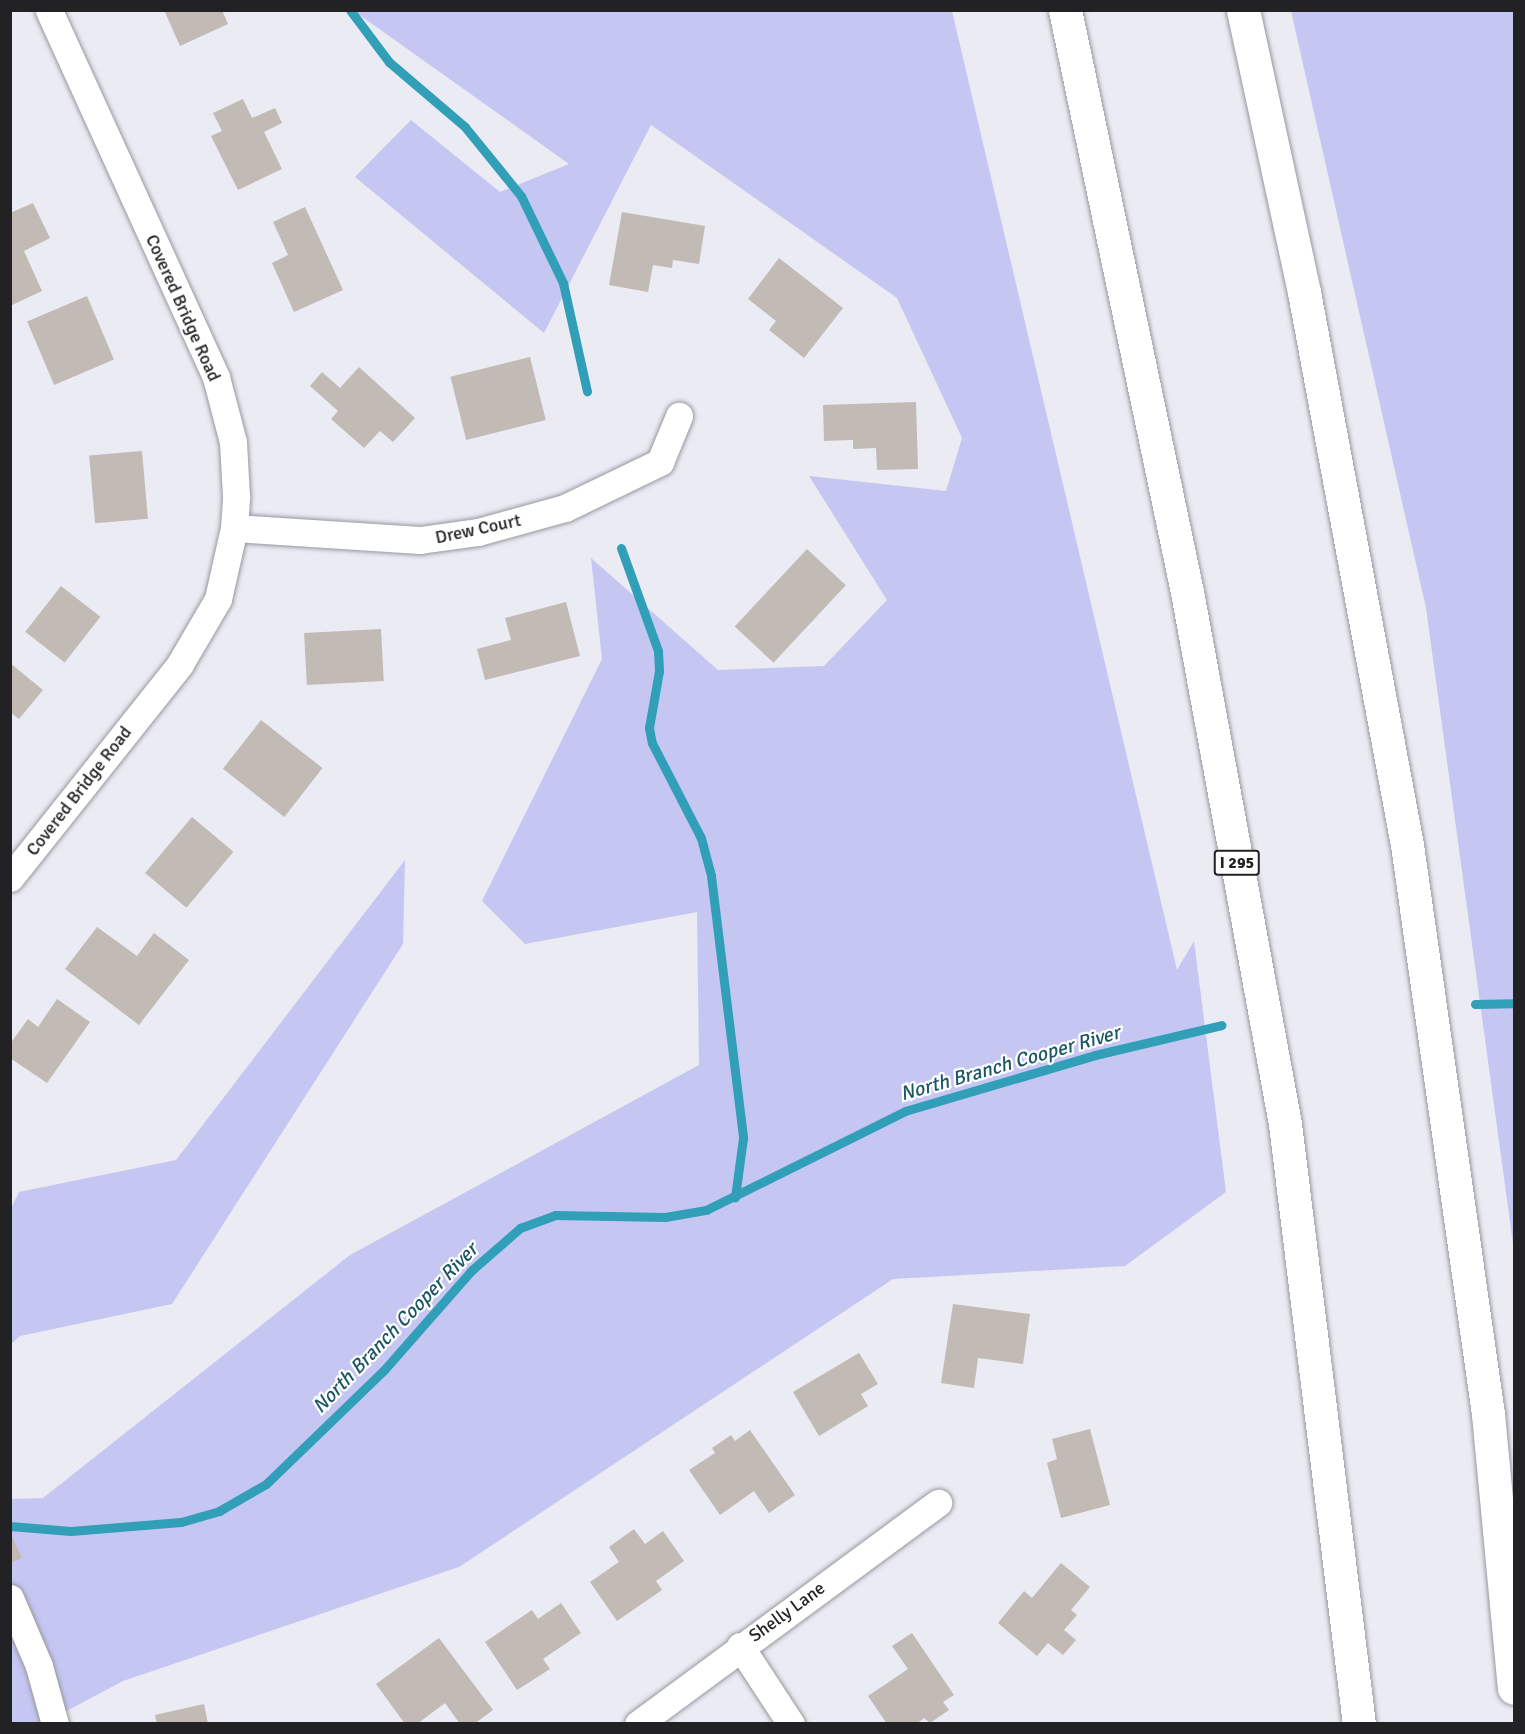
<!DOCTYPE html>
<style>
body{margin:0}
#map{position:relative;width:1525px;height:1734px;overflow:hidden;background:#eaebf3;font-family:Signika,sans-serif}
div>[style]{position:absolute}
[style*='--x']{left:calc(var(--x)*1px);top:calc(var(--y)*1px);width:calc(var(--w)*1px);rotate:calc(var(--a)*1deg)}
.green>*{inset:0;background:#c6c6f3}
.stream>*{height:9px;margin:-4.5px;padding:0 4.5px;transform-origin:4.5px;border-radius:4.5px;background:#329fb9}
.building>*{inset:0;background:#c2bab5;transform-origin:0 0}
.roads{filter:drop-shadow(0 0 2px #9898a0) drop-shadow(0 0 2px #9898a0)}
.minor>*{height:27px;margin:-13.5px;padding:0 13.5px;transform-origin:13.5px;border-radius:13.5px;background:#fff}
.motorway>*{height:33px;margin:-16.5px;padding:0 16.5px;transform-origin:16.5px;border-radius:16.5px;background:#fff}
span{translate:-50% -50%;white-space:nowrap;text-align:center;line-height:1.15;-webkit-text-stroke:4.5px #fff;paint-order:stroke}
.shield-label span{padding:2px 4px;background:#fff;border:2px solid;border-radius:4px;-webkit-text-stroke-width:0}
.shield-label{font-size:16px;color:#222225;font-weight:700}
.street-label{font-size:18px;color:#222225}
.water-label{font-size:20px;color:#1d5765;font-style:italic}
.frame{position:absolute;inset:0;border:12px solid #222225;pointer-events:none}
</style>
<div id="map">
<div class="green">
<i style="clip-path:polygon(354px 11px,952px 11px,1177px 970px,1194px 941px,1226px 1192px,1125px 1266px,893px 1279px,459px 1567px,123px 1681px,44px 1723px,11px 1723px,10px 1499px,43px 1498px,350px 1255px,699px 1065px,697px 912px,525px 944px,482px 901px,602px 659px,591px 558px,718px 670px,824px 666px,887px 600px,809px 476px,946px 491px,962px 438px,897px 298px,651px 125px,544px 333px,355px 177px,411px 120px,500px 192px,569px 164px)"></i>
<i style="clip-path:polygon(1291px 11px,1514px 11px,1514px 1251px,1426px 608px)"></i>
<i style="clip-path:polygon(405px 860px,403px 944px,172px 1304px,20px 1336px,11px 1344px,11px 1208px,19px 1192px,176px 1160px)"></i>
</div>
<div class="stream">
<i style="--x:350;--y:10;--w:65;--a:53.1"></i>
<i style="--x:389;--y:62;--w:100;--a:40.5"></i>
<i style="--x:465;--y:127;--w:89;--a:50.9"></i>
<i style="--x:521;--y:196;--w:97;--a:64.2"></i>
<i style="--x:563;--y:283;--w:111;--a:77.5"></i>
<i style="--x:621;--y:548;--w:109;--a:70.2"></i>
<i style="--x:658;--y:651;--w:20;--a:87"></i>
<i style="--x:659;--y:671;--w:58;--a:100"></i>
<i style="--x:649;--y:728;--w:15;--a:79"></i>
<i style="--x:652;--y:743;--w:107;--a:62.7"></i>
<i style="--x:701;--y:838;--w:39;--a:75"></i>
<i style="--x:711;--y:876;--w:264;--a:83"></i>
<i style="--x:743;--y:1138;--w:60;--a:97.7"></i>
<i style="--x:1475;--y:1004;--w:39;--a:-1"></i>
<i style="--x:10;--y:1526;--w:61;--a:4.7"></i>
<i style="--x:71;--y:1531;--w:110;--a:-4.7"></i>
<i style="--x:181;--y:1522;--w:40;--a:-16"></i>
<i style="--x:219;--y:1511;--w:54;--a:-29.9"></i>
<i style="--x:266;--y:1484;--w:164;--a:-44"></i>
<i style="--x:384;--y:1370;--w:133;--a:-48.7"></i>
<i style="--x:472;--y:1270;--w:64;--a:-41.2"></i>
<i style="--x:520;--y:1228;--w:37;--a:-20"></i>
<i style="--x:555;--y:1215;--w:110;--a:1"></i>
<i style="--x:665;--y:1217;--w:42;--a:-9.7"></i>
<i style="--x:706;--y:1210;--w:222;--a:-26.4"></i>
<i style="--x:905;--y:1111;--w:198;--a:-16.4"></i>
<i style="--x:1095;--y:1055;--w:130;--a:-13.3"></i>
</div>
<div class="building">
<i style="clip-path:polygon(164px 10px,222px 10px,228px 24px,180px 46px)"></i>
<i style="clip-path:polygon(243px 99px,252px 118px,275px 108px,282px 123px,264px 132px,282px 169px,238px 190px,211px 136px,222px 131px,213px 113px)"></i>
<i style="clip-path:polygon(33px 203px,50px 238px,24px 251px,42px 291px,10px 306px,10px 213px)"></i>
<i style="clip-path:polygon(305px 207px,343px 290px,294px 312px,272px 263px,288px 255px,273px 222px)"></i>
<i style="clip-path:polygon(622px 212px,705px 226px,699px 264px,673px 260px,672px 268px,653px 265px,648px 292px,609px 285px)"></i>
<i style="clip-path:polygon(779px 258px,843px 308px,804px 358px,769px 330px,776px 321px,748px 299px)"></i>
<i style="left:87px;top:296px;width:69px;height:65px;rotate:67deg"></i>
<i style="left:530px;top:357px;width:65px;height:82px;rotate:76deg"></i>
<i style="clip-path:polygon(359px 367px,415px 418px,393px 442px,380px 431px,364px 448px,331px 419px,338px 411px,310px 386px,322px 372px,340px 388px)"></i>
<i style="clip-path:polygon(916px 402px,918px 469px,877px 470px,876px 448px,853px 449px,853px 440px,824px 441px,823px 405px)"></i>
<i style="left:142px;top:451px;width:68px;height:53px;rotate:85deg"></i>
<i style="left:807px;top:549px;width:53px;height:106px;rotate:43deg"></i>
<i style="left:61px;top:586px;width:50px;height:58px;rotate:38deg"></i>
<i style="clip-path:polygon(566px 602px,580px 656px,485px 680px,477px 649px,511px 640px,505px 618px)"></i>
<i style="left:381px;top:629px;width:52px;height:77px;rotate:87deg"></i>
<i style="clip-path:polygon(10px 663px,43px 690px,19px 719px,10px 712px)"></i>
<i style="left:261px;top:720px;width:78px;height:62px;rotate:38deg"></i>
<i style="left:192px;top:817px;width:54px;height:73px;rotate:40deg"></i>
<i style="clip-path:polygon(97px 927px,137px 956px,154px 933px,189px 960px,139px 1025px,65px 969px)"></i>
<i style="clip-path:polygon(57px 999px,90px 1022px,47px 1083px,10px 1058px,10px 1044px,28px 1019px,38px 1027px)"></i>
<i style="clip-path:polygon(953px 1304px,1030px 1314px,1023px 1364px,978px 1358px,974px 1388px,941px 1383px)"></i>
<i style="clip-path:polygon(859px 1353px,878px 1384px,861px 1394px,868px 1406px,819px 1436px,793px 1392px)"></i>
<i style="clip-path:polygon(1090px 1429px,1110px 1505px,1061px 1518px,1047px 1463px,1057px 1459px,1052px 1439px)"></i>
<i style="clip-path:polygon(750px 1430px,795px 1495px,769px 1513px,754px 1491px,720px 1515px,689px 1470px,715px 1453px,712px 1448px,731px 1435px,735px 1441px)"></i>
<i style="clip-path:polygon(634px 1529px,645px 1544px,663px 1531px,684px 1561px,656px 1581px,662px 1590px,617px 1621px,590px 1582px,619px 1562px,609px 1547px)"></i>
<i style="clip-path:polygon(10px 1532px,22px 1558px,10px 1563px)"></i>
<i style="clip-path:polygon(1061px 1563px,1090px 1587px,1071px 1610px,1077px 1615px,1064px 1630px,1076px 1640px,1063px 1655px,1048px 1643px,1037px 1656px,998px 1623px,1024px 1591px,1032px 1598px)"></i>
<i style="clip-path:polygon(561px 1603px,581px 1633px,543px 1659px,550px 1669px,517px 1690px,485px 1642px,532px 1610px,538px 1619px)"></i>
<i style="clip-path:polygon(912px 1633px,954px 1695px,943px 1702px,949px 1710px,930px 1723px,924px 1718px,916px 1724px,887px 1724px,868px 1696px,908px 1669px,892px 1646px)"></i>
<i style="clip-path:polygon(439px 1638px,493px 1710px,474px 1724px,460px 1724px,445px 1703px,417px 1724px,405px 1724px,376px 1684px)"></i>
<i style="clip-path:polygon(204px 1704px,208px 1724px,157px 1724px,155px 1715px)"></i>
</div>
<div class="roads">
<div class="minor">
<i style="--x:234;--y:528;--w:186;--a:3.7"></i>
<i style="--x:420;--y:540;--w:59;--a:-7.9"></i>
<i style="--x:478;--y:532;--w:90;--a:-15.4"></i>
<i style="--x:565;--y:508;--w:106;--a:-25.8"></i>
<i style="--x:660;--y:462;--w:50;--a:-67.6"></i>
<i style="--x:10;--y:878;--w:273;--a:-51.5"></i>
<i style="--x:180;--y:664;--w:75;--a:-59.7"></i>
<i style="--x:218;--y:599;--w:73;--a:-77.3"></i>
<i style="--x:234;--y:528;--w:32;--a:-86"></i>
<i style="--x:236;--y:496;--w:54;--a:-93.2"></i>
<i style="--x:233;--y:442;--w:67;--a:-104.7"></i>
<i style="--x:216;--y:377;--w:403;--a:-114.5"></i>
<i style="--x:10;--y:1598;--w:74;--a:66.9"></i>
<i style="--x:39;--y:1666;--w:60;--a:74.6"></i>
<i style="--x:740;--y:1646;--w:93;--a:56.8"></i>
<i style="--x:638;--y:1724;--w:373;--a:-36.4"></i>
</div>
<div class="motorway">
<i style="--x:1065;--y:10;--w:595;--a:78.16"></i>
<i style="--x:1187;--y:592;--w:541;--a:79.56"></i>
<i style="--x:1285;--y:1124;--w:605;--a:82.97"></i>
<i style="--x:1243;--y:10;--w:289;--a:77.8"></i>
<i style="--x:1304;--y:292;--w:563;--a:79.45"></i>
<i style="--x:1407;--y:845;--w:575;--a:81.9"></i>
<i style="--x:1488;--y:1414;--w:275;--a:84.6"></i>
</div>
</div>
<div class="shield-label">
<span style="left:1237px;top:863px">I 295</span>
</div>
<div class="street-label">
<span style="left:183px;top:308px;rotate:66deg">Covered Bridge Road</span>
<span style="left:478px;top:529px;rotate:-12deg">Drew Court</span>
<span style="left:79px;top:791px;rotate:-52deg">Covered Bridge Road</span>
<span style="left:787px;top:1612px;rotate:-36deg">Shelly Lane</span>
</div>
<div class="water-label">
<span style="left:1010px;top:1063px;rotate:-16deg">North Branch Cooper River</span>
<span style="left:395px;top:1328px;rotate:-46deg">North Branch Cooper River</span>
</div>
<div class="frame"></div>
</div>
